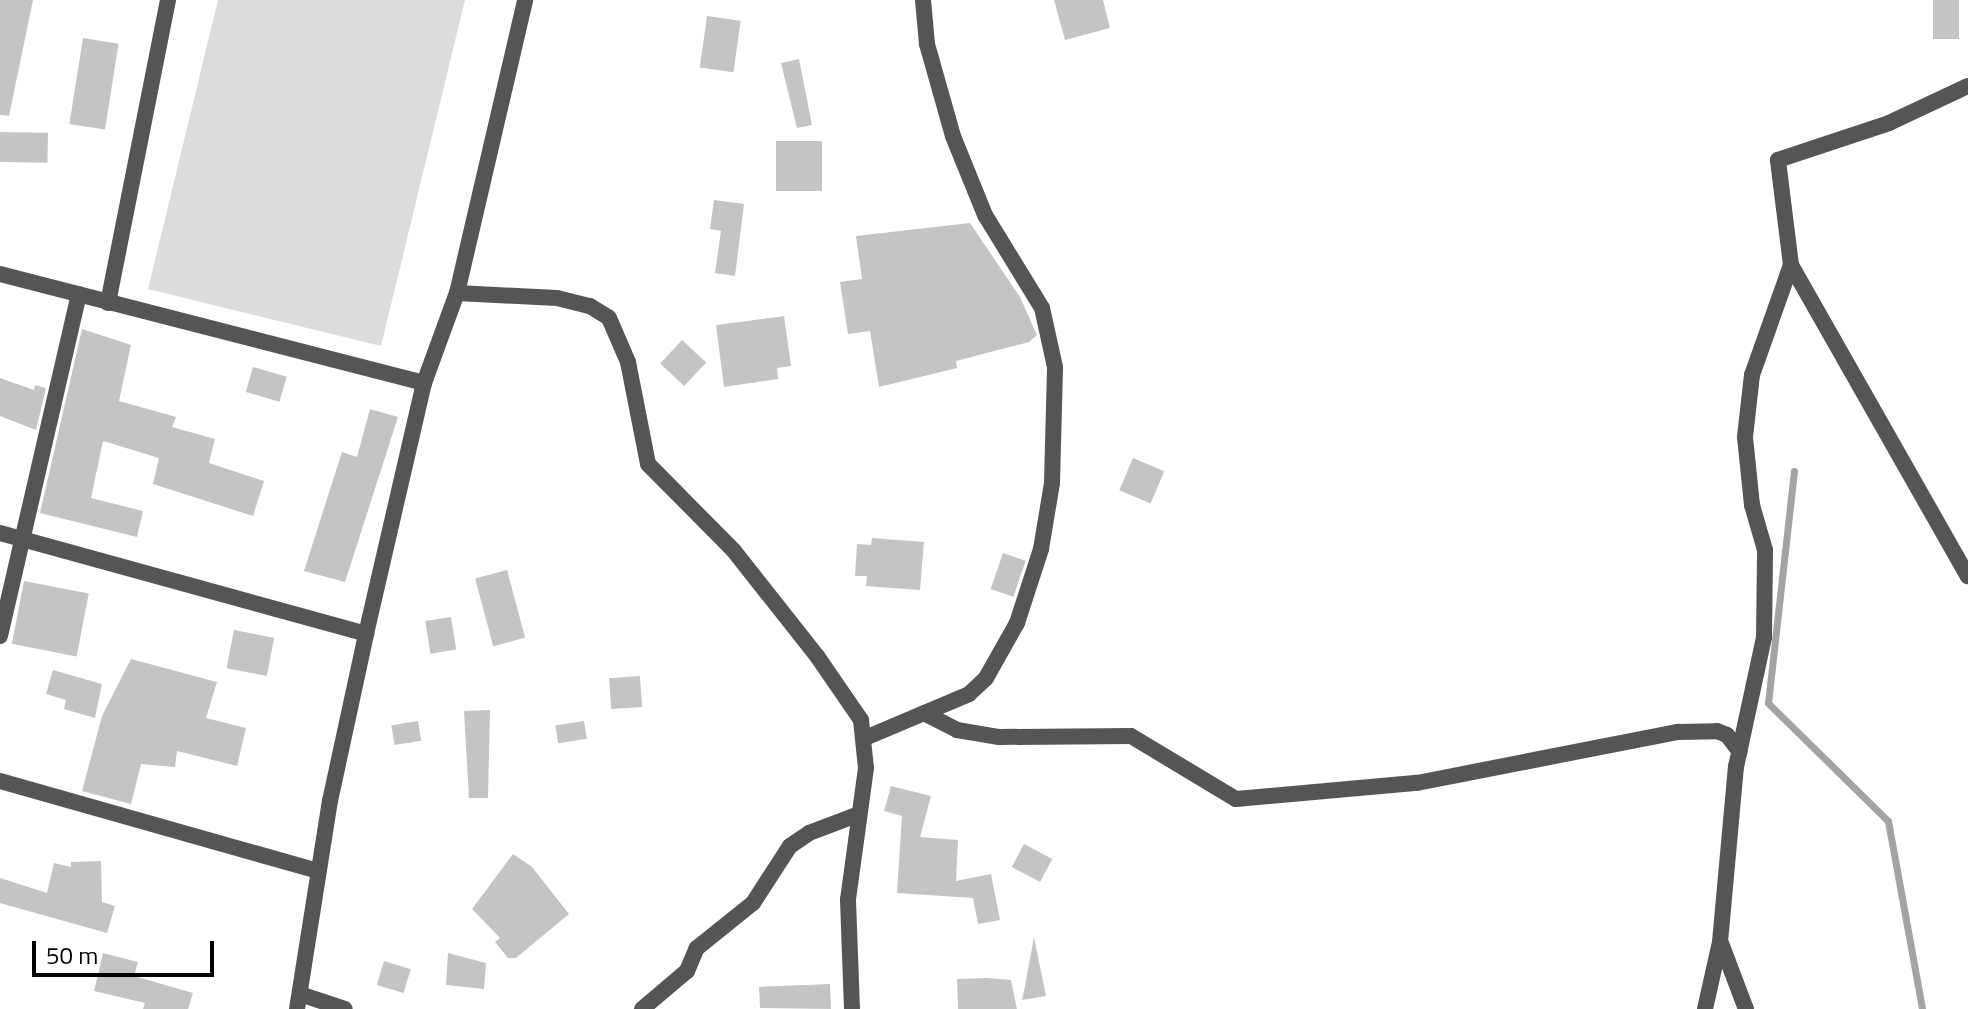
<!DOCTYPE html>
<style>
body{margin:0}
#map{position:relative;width:1968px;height:1009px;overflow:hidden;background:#fff;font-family:"Titillium Web",sans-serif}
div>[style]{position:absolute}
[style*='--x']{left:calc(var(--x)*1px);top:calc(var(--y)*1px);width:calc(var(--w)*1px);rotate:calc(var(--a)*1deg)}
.green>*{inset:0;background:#dcdcdc}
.stream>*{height:7px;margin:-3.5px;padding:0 3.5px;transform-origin:3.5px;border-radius:3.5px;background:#a3a3a3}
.building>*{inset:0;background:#c4c4c4;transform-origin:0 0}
.street>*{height:16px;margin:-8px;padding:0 8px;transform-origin:8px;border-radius:8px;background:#555}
span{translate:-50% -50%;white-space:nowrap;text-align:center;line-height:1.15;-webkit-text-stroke:6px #fff;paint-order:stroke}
.scale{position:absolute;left:32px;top:941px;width:182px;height:36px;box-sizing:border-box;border:4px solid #000;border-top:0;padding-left:10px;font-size:24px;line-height:28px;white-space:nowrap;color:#000;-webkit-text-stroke:6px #fff;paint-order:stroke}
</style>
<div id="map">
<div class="green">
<i style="clip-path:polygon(218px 0,465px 0,381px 346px,148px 289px)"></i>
</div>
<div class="stream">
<i style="--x:1794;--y:471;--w:233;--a:96.4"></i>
<i style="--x:1768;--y:703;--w:168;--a:44.5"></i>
<i style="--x:1888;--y:821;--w:191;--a:79.7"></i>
</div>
<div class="building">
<i style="clip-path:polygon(0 0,33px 0,9px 116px,0 115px)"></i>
<i style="clip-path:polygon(1054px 0,1103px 0,1110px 28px,1065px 40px)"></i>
<i style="left:1933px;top:0;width:26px;height:39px"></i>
<i style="left:707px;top:16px;width:34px;height:52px;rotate:8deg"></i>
<i style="left:83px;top:38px;width:36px;height:87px;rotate:9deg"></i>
<i style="clip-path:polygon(799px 59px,812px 125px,797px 128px,781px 63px)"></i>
<i style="left:0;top:132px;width:48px;height:30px;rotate:1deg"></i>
<i style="left:776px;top:141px;width:46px;height:50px"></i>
<i style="clip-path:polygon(714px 200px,744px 204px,735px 276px,715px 273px,721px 231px,710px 229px)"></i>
<i style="clip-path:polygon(970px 223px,1020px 297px,1037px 335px,1029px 342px,956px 361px,957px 368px,879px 387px,870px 331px,848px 334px,840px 282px,862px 279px,856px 236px)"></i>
<i style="clip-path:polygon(784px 316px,791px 366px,777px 368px,778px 379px,724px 387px,716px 325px)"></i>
<i style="clip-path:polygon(82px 329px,131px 345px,119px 401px,176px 417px,172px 427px,215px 439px,209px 463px,264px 481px,253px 516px,153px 484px,159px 458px,103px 441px,91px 498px,143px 511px,137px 537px,40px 513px)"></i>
<i style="left:682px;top:340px;width:33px;height:32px;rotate:43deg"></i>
<i style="left:253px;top:367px;width:35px;height:26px;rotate:16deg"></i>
<i style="clip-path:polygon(0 378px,34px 390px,35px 385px,46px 388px,36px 430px,0 416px)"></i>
<i style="clip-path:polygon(370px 409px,398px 417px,345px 582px,304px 571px,342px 452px,357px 457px)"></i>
<i style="left:1133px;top:458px;width:34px;height:35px;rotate:23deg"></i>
<i style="clip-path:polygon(872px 538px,924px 542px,920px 590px,866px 586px,867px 576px,855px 576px,857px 544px,871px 545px)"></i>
<i style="left:1003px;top:553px;width:24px;height:38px;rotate:19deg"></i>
<i style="left:507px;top:570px;width:70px;height:33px;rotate:75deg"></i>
<i style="left:24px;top:581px;width:66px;height:64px;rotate:11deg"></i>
<i style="left:451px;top:617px;width:33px;height:26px;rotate:81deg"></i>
<i style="left:234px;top:630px;width:41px;height:39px;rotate:11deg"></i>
<i style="clip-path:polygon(131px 659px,217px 682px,206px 718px,246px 728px,237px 766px,177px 751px,175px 767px,141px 764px,131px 804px,82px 791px,102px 716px)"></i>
<i style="clip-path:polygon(53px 670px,102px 684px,95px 718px,64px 709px,66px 700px,46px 694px)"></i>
<i style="left:640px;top:676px;width:31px;height:31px;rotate:86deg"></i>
<i style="clip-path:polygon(490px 710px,488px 798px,469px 798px,464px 711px)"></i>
<i style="left:418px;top:721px;width:20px;height:27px;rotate:81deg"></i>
<i style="left:584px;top:721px;width:18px;height:29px;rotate:81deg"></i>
<i style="clip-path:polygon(891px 786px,931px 796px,920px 837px,958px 840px,956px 881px,991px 874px,1000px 920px,978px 924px,973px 898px,897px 893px,902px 816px,884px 811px)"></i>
<i style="left:1024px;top:844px;width:32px;height:26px;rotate:28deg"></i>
<i style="clip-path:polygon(513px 854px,532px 867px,569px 914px,516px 958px,508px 958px,495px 942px,500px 938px,472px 909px)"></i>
<i style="clip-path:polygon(101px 861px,102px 902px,115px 906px,107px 933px,0 903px,0 878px,47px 893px,54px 863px,71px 867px,71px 862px)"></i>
<i style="clip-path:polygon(1034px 937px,1046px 996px,1022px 1000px,1025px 986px)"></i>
<i style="clip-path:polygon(103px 953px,138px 962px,134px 976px,193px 993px,188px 1009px,143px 1009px,145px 1003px,94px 991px)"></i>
<i style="clip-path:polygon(448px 953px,486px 963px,484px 989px,446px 985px)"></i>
<i style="left:384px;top:961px;width:28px;height:25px;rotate:17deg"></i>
<i style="clip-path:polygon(987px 978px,1011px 980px,1017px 1009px,958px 1009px,957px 979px)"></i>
<i style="clip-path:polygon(830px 984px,831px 1009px,760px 1008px,759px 987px)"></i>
</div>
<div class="street">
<i style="--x:1791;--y:265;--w:358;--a:60.4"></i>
<i style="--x:0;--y:274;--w:438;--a:14.4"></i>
<i style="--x:457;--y:293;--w:100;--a:2.9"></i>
<i style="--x:557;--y:298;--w:34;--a:14"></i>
<i style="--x:590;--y:306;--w:22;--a:32"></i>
<i style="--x:609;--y:318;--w:48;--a:66.6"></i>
<i style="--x:628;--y:362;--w:104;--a:78.9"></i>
<i style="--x:648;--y:464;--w:122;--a:45.3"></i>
<i style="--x:734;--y:551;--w:134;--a:51.7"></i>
<i style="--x:817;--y:656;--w:78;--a:55.5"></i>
<i style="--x:861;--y:720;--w:48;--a:84.1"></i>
<i style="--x:866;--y:768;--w:133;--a:97.8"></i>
<i style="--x:848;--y:900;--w:109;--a:87.9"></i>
<i style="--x:108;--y:303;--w:309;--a:-78.8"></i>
<i style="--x:0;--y:533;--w:380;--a:15.4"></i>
<i style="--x:0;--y:636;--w:351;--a:-77"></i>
<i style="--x:924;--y:713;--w:37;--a:27"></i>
<i style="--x:957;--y:730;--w:43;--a:9.5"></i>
<i style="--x:999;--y:737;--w:132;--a:-0.4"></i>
<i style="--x:1131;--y:736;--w:122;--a:31"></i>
<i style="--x:1236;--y:799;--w:182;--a:-5.1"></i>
<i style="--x:1417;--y:783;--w:266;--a:-11.1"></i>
<i style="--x:1678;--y:732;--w:39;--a:-1"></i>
<i style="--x:1717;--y:731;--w:11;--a:22"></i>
<i style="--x:1727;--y:735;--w:21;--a:53"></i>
<i style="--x:865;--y:738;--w:113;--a:-22.9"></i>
<i style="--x:969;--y:694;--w:23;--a:-43"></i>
<i style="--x:986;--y:678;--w:63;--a:-60.6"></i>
<i style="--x:1017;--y:623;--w:78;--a:-72"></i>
<i style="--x:1041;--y:549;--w:67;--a:-80.5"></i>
<i style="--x:1052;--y:483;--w:116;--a:-88.5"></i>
<i style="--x:1055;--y:367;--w:60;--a:-102.4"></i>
<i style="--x:1042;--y:308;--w:109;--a:-121.5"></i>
<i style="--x:985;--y:215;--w:85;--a:-112.1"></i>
<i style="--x:953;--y:136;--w:96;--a:-105.8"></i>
<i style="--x:927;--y:44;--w:44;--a:-95.2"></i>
<i style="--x:0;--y:781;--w:331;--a:15.8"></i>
<i style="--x:1721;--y:943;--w:71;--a:69.3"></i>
<i style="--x:300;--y:994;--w:47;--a:18.4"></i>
<i style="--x:297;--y:1009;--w:211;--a:-81"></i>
<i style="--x:330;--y:801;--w:171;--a:-77.8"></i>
<i style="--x:366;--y:634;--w:258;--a:-77"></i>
<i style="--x:424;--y:383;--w:96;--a:-69.9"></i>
<i style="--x:457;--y:293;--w:301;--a:-76.9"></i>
<i style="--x:642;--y:1009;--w:59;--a:-40.2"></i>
<i style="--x:687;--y:971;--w:25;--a:-67"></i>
<i style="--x:697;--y:948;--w:72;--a:-38.8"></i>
<i style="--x:753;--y:903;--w:68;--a:-57"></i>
<i style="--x:790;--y:846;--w:23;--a:-34"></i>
<i style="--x:809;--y:833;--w:53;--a:-20.8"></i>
<i style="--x:1705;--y:1009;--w:69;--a:-77.4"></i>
<i style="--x:1720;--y:942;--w:176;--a:-84.8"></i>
<i style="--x:1736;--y:767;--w:133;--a:-77.8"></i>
<i style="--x:1764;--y:637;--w:87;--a:-89.3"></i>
<i style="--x:1765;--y:550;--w:47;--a:-106.1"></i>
<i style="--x:1752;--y:505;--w:68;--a:-95.9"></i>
<i style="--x:1745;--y:437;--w:62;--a:-83.6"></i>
<i style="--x:1752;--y:375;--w:117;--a:-70.5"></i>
<i style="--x:1791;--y:265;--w:106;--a:-97.1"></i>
<i style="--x:1778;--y:160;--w:117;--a:-18.4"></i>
<i style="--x:1889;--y:123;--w:87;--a:-25.1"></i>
</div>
<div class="scale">50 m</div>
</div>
